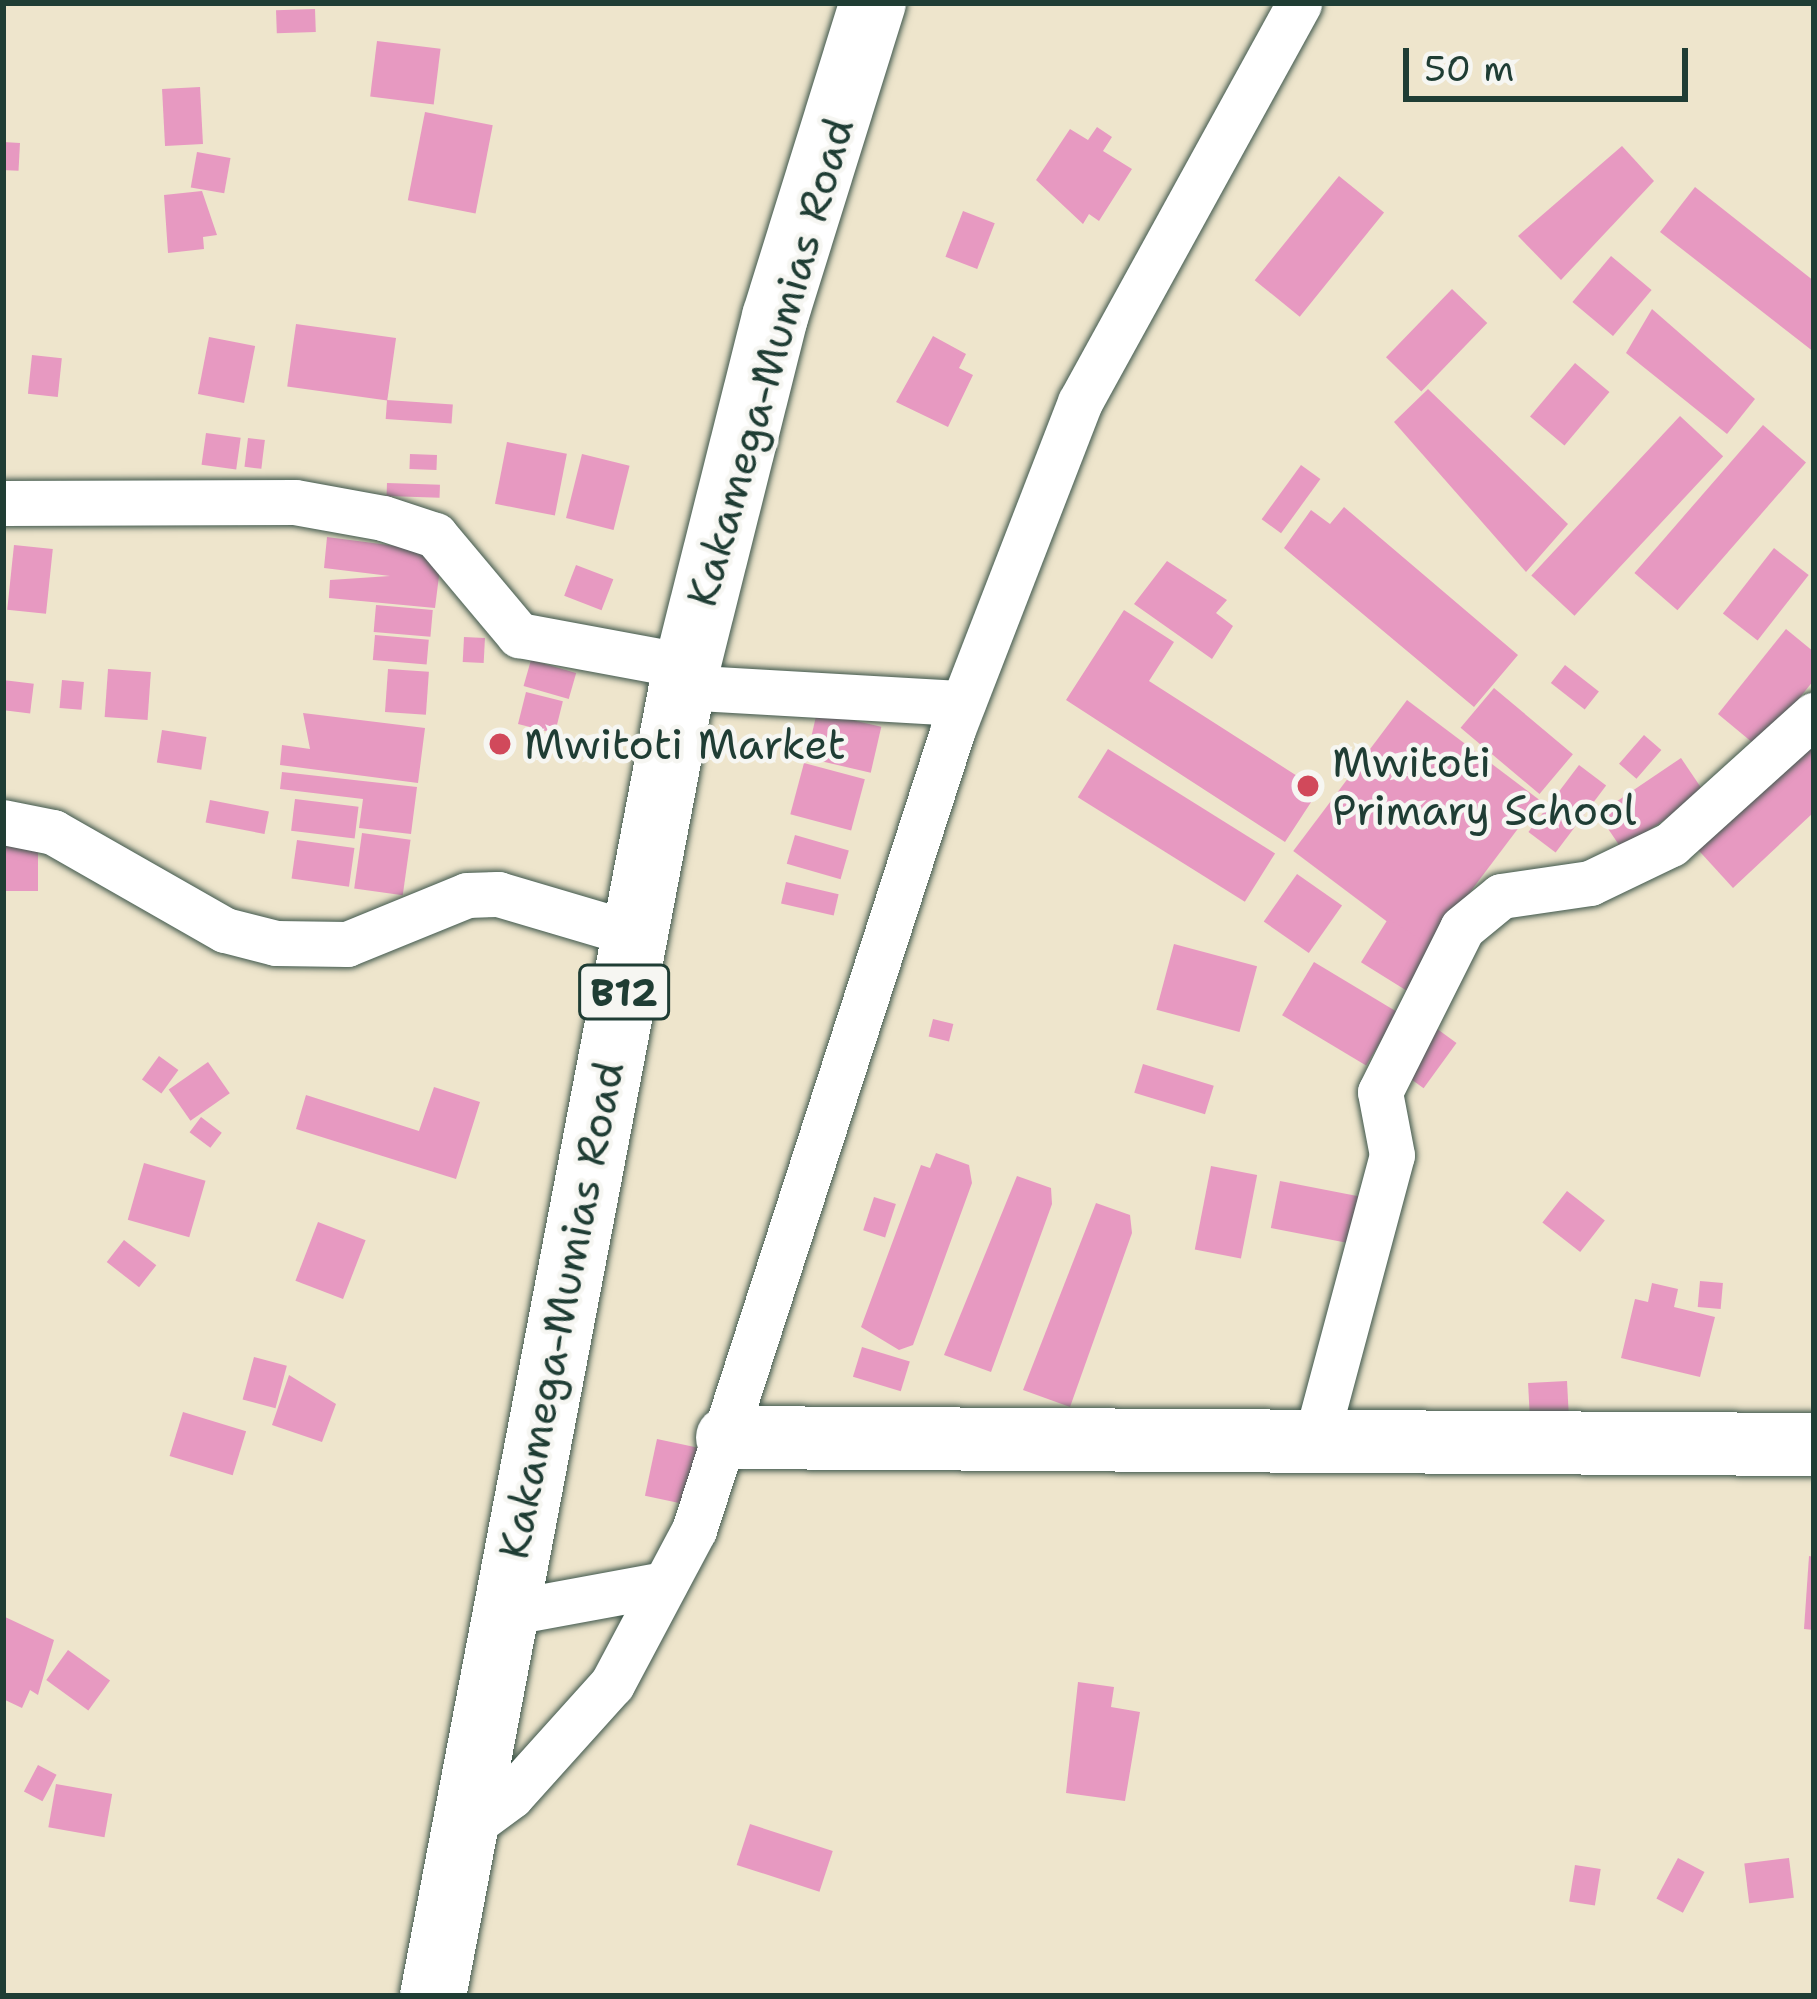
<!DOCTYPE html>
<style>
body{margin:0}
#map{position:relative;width:1817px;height:1999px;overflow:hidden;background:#eee5cc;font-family:"Shantell Sans",sans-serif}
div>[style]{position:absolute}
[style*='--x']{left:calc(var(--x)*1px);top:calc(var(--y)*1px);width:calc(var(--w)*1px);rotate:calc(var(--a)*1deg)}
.building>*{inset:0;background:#e799c1;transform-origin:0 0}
.roads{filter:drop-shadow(0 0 3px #3e564b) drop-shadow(0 0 3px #3e564b)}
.street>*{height:45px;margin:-22.5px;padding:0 22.5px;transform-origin:22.5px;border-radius:22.5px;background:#fff}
.secondary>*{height:63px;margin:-31.5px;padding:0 31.5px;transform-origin:31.5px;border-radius:31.5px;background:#fff}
.highway>*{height:66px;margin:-33px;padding:0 33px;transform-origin:33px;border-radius:33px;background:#fff}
.dots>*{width:33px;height:33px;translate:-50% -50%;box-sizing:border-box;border:6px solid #f6f6f2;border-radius:50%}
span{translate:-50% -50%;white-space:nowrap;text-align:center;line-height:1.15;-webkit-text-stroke:9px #f6f6f2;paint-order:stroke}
.shield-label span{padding:3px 9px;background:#f6f6f2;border:3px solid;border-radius:9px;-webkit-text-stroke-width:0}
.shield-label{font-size:39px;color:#1f3d34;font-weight:700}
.street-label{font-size:42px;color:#1f3d34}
.poi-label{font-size:42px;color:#1f3d34}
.left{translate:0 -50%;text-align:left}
.frame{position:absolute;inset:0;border:6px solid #1f3d34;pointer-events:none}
.scale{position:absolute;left:1403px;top:48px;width:285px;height:54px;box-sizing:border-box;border:6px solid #1f3d34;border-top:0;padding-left:15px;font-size:36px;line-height:42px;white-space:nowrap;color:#1f3d34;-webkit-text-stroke:9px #f6f6f2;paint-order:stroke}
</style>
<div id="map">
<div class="building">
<i style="left:315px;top:9px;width:23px;height:39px;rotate:88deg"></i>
<i style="left:377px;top:41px;width:64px;height:56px;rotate:7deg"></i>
<i style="left:200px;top:87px;width:57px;height:38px;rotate:87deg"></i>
<i style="left:425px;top:112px;width:69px;height:90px;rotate:11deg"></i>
<i style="clip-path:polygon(1097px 127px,1112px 137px,1103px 151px,1132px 169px,1099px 221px,1089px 214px,1083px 224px,1036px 180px,1070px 129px,1088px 140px)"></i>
<i style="left:3px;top:142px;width:17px;height:28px;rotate:3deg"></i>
<i style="clip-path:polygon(1622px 146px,1654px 181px,1561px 280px,1518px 236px)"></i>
<i style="left:197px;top:152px;width:34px;height:36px;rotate:10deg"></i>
<i style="left:1339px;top:176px;width:58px;height:134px;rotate:39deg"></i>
<i style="clip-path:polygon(1695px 187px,1814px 281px,1814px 352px,1660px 232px)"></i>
<i style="clip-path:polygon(202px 191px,217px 235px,203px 237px,204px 249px,168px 253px,164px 195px)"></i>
<i style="left:963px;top:211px;width:34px;height:49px;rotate:21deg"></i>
<i style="left:1611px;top:256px;width:53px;height:60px;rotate:40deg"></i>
<i style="left:1452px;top:289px;width:49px;height:95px;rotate:44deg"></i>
<i style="clip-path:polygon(1652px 309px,1755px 399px,1727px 434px,1626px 353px)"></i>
<i style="left:296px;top:324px;width:101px;height:63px;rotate:8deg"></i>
<i style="clip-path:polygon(933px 336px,966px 354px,959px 368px,973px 375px,948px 427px,896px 402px)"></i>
<i style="left:209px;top:337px;width:47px;height:58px;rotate:11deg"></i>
<i style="left:32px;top:355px;width:30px;height:39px;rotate:6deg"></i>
<i style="left:1575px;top:363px;width:45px;height:70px;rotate:40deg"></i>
<i style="clip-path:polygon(1428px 389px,1568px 524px,1526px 572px,1394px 422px)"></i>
<i style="left:387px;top:400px;width:66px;height:19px;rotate:4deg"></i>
<i style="left:1680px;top:416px;width:59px;height:218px;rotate:43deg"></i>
<i style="left:1763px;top:425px;width:57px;height:196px;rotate:41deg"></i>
<i style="left:206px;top:433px;width:35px;height:32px;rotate:8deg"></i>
<i style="left:248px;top:438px;width:17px;height:29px;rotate:7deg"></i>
<i style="left:507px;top:442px;width:61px;height:63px;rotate:11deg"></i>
<i style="left:410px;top:454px;width:27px;height:15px;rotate:2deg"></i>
<i style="left:582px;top:454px;width:49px;height:66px;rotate:14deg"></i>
<i style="left:1301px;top:465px;width:24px;height:67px;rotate:36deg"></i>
<i style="left:387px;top:483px;width:53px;height:13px;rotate:2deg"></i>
<i style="clip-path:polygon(1344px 507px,1518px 655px,1474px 707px,1284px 548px,1311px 510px,1330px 524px)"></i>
<i style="clip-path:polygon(327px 537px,442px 552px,435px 608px,329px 598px,330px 580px,390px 576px,324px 568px)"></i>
<i style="left:14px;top:545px;width:39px;height:65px;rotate:6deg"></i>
<i style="left:1774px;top:548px;width:44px;height:83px;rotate:38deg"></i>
<i style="clip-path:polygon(1167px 561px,1227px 600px,1216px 613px,1233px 626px,1212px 659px,1134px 604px)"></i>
<i style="left:576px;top:565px;width:40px;height:33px;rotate:21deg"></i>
<i style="left:376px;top:605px;width:57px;height:27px;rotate:5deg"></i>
<i style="clip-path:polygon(1124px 610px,1174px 642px,1149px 681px,1319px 790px,1285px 842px,1066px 700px)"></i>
<i style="clip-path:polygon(1786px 629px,1814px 652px,1814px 680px,1759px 748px,1718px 714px)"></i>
<i style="left:375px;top:635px;width:54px;height:25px;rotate:5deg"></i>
<i style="left:464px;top:637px;width:21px;height:25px;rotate:3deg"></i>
<i style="left:531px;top:660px;width:47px;height:27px;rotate:16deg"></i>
<i style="left:1565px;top:665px;width:43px;height:23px;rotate:38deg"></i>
<i style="left:108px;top:669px;width:43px;height:48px;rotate:4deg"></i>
<i style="left:388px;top:669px;width:41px;height:43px;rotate:4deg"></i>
<i style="left:3px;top:680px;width:31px;height:30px;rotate:7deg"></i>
<i style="left:62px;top:680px;width:22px;height:28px;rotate:5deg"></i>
<i style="left:1494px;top:688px;width:103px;height:52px;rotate:40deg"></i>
<i style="left:526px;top:692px;width:38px;height:33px;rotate:14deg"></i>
<i style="left:1407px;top:700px;width:166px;height:189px;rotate:37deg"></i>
<i style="left:817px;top:712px;width:66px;height:47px;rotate:13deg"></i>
<i style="clip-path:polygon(303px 713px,425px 728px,418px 783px,280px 765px,282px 745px,310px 749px)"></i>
<i style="clip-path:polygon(1814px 726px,1814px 812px,1733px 888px,1691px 842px)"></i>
<i style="left:162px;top:730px;width:45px;height:33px;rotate:9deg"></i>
<i style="left:1644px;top:735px;width:23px;height:38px;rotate:41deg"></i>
<i style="left:1108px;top:749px;width:197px;height:57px;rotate:32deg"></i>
<i style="left:1681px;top:758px;width:42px;height:100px;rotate:56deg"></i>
<i style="left:804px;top:763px;width:63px;height:53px;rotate:15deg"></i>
<i style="left:1579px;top:765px;width:34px;height:84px;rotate:37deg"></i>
<i style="clip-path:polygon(282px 772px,417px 787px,411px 834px,359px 828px,363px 799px,280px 789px)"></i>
<i style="left:295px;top:799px;width:64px;height:32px;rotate:7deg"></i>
<i style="left:210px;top:800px;width:60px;height:23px;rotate:11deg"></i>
<i style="left:362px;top:833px;width:49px;height:56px;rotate:8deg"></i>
<i style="left:795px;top:835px;width:56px;height:30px;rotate:16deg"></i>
<i style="left:297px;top:840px;width:58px;height:39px;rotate:8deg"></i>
<i style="left:3px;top:842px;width:35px;height:49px"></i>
<i style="left:1297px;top:874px;width:55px;height:58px;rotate:35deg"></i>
<i style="left:786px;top:882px;width:54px;height:22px;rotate:13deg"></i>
<i style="left:1388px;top:919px;width:62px;height:51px;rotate:32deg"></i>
<i style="left:1174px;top:944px;width:86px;height:68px;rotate:15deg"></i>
<i style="left:1314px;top:962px;width:98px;height:62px;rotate:31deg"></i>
<i style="left:933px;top:1019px;width:21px;height:18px;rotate:14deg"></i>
<i style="left:1429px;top:1023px;width:34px;height:56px;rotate:36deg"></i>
<i style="left:159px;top:1056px;width:24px;height:29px;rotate:36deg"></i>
<i style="left:208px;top:1062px;width:38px;height:48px;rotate:55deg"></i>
<i style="left:1143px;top:1064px;width:74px;height:30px;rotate:17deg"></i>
<i style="clip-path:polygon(434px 1087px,480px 1102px,456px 1179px,296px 1129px,306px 1095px,419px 1131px)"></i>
<i style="left:201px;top:1117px;width:26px;height:19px;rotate:37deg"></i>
<i style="clip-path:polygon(936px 1153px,969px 1165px,972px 1183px,913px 1345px,899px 1350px,861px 1327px,921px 1165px,930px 1168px)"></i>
<i style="left:144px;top:1163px;width:64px;height:59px;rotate:16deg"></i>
<i style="left:1211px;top:1166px;width:47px;height:85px;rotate:11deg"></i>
<i style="clip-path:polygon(1017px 1176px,1051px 1188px,1052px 1204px,991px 1372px,944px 1355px)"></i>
<i style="left:1280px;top:1181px;width:93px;height:48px;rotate:11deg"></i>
<i style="left:1567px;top:1191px;width:48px;height:40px;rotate:38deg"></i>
<i style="left:874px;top:1197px;width:23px;height:35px;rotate:18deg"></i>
<i style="clip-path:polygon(1096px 1203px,1130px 1215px,1132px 1233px,1070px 1407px,1023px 1390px)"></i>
<i style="left:318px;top:1222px;width:51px;height:63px;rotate:21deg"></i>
<i style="left:124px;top:1240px;width:41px;height:28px;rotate:38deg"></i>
<i style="left:1700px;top:1281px;width:23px;height:26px;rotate:5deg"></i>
<i style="clip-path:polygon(1652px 1283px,1678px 1289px,1674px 1307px,1715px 1317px,1700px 1377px,1621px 1358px,1635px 1299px,1648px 1302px)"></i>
<i style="left:862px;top:1347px;width:50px;height:31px;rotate:17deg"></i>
<i style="left:254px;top:1357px;width:34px;height:44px;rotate:15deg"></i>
<i style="clip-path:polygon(289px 1375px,336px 1404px,322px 1442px,272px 1425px)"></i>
<i style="left:1567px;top:1381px;width:35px;height:39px;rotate:87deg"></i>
<i style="left:183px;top:1412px;width:66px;height:46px;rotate:17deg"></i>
<i style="left:657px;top:1439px;width:53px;height:58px;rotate:12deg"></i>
<i style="clip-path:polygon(1809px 1556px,1814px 1557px,1814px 1630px,1804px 1629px)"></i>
<i style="clip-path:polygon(3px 1616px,54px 1640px,38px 1695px,30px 1690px,22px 1708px,3px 1699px)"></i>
<i style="left:68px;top:1650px;width:52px;height:37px;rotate:36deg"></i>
<i style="clip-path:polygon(1078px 1682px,1114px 1687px,1111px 1707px,1140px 1712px,1125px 1801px,1066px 1793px)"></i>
<i style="left:38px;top:1765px;width:21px;height:30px;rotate:28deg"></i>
<i style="left:56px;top:1784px;width:57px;height:44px;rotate:10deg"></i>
<i style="left:750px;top:1824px;width:87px;height:43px;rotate:18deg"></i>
<i style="left:1678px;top:1858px;width:30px;height:46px;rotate:28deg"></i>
<i style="left:1789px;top:1858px;width:40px;height:45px;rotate:83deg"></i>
<i style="left:1575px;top:1865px;width:26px;height:37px;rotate:9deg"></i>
</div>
<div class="roads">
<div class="street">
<i style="--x:3;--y:503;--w:292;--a:-0.2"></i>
<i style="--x:295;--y:502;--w:89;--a:10.3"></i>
<i style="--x:383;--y:518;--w:55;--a:18.1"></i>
<i style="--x:435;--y:535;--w:131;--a:50"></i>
<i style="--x:519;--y:635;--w:170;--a:10.5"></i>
<i style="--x:682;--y:687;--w:281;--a:3.3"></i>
<i style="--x:3;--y:822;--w:51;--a:11.3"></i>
<i style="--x:53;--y:832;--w:198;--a:29.7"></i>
<i style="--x:225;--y:930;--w:53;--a:14.3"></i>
<i style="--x:276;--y:943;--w:71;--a:0.8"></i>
<i style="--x:347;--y:944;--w:130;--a:-22.2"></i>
<i style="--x:467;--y:895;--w:31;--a:-2"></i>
<i style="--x:498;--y:894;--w:141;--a:16.5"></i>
<i style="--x:1314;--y:1446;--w:301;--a:-75"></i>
<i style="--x:1392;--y:1155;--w:64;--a:-100.8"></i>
<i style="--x:1380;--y:1092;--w:183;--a:-63.4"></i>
<i style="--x:1462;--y:928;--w:50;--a:-39.4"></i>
<i style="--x:1501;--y:896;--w:90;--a:-8.3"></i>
<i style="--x:1590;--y:883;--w:90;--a:-25.7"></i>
<i style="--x:1671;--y:844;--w:193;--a:-42.1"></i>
<i style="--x:501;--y:1614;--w:166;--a:-10.4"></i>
<i style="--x:462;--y:1832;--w:61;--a:-36.3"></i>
<i style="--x:511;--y:1796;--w:151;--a:-48"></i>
<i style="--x:612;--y:1684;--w:174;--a:-62"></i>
<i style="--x:694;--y:1530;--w:839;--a:-72.08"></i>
<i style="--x:952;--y:732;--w:354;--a:-68.8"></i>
<i style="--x:1080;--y:402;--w:455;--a:-61.2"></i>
</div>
<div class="secondary">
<i style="--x:727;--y:1437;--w:1087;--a:0.37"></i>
</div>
<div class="highway">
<i style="--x:433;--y:1996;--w:1332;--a:-79.23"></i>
<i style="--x:682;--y:687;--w:382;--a:-75.9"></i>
<i style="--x:775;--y:317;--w:329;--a:-72.7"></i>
</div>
</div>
<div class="dots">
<i style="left:500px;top:744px;background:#d1495b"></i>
<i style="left:1308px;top:786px;background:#d1495b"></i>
</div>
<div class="shield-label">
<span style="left:624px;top:992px">B12</span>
</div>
<div class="street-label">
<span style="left:770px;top:362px;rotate:-74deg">Kakamega-Mumias Road</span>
<span style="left:561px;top:1310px;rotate:-79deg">Kakamega-Mumias Road</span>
</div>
<div class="poi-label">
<span class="left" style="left:524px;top:744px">Mwitoti Market</span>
<span class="left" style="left:1332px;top:786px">Mwitoti<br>Primary School</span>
</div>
<div class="frame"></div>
<div class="scale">50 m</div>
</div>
